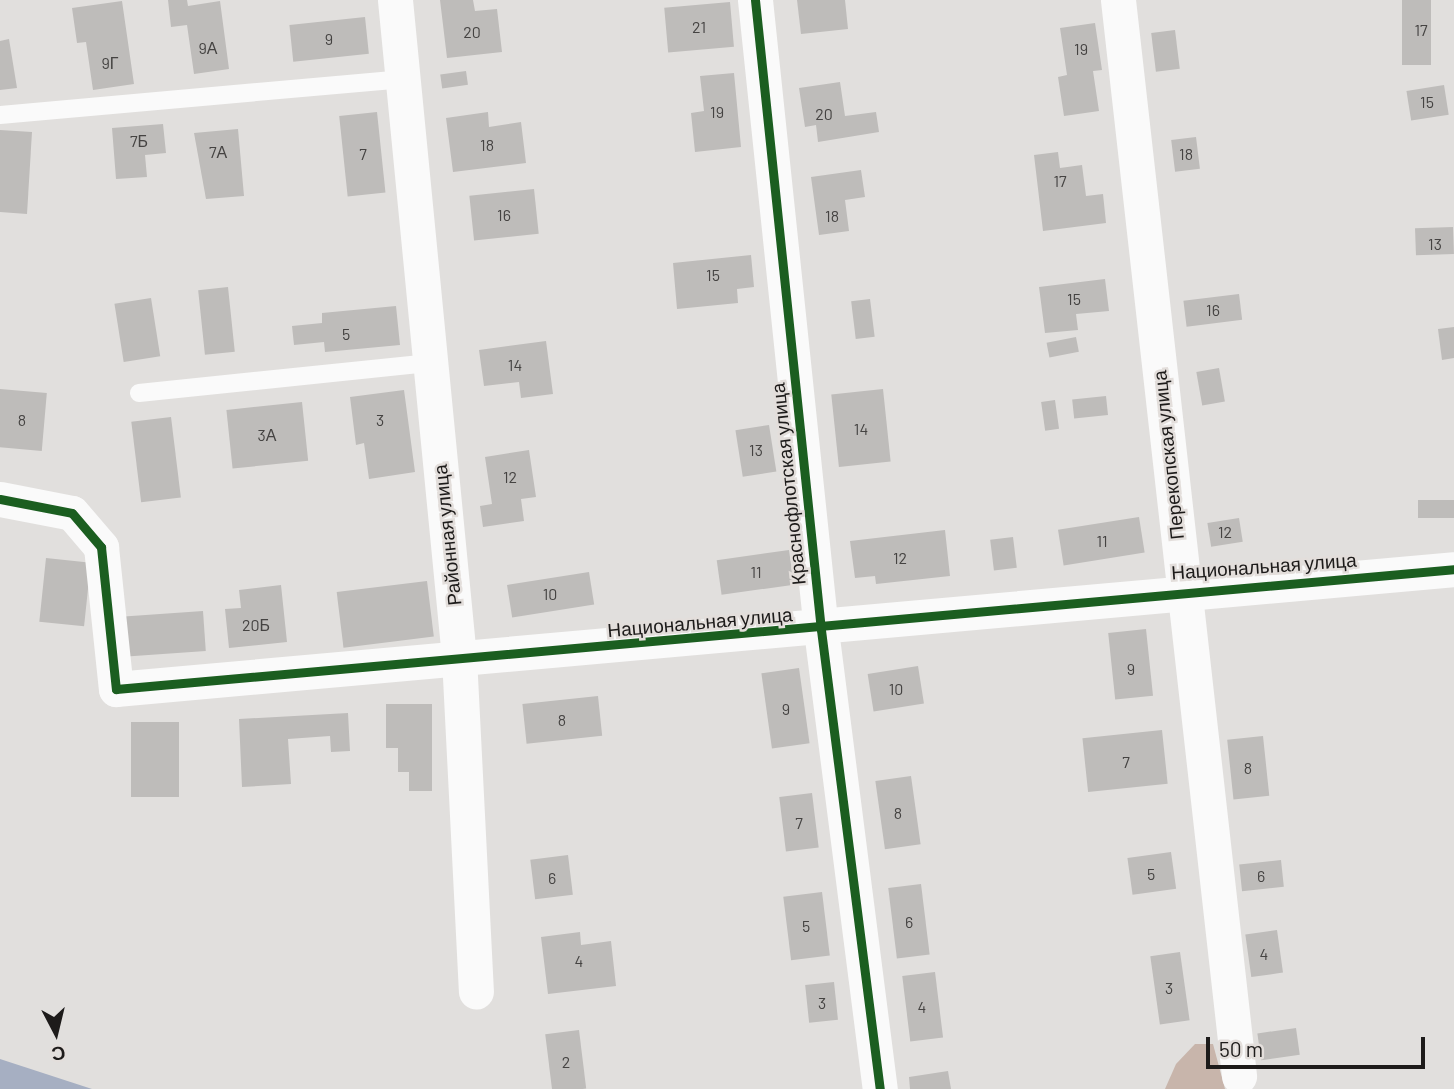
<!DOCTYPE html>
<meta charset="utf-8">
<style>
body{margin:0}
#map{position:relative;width:1454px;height:1089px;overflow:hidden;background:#e1dfdd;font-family:Barlow,sans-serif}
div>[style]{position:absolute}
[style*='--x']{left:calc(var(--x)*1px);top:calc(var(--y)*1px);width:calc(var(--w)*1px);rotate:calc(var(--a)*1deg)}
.forest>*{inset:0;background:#c8b5ab}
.water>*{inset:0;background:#a6afc2}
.building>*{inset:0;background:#bebcba;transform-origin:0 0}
.lane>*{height:18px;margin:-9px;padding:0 9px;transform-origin:9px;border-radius:9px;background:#fafafa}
.street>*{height:35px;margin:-17.5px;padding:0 17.5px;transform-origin:17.5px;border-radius:17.5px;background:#fafafa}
.cycleway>*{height:9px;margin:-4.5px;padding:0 4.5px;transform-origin:4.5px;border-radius:4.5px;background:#1b5e20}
span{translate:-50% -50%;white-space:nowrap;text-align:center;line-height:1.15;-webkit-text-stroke:5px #e3dedb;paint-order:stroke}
.number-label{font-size:16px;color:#454342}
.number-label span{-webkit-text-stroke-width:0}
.street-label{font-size:19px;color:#1d1b1a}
.north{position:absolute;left:21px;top:998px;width:70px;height:70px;-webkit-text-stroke:5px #e3dedb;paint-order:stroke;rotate:173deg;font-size:19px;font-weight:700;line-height:28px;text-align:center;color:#1d1b1a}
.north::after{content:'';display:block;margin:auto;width:24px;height:32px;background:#1d1b1a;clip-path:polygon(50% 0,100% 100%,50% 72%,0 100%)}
.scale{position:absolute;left:1206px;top:1037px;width:219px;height:32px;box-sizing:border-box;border:4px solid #1d1b1a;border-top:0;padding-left:9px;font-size:21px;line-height:24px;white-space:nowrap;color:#1d1b1a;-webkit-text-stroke:5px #e3dedb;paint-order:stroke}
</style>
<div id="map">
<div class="forest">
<i style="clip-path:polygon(1195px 1044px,1213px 1044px,1225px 1089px,1165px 1089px,1176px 1064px)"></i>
</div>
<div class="water">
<i style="clip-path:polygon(0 1059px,92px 1089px,0 1089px)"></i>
</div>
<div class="building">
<i style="clip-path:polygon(168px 0,187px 0,188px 6px,220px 1px,229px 69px,194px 74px,187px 25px,171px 27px)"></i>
<i style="clip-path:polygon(440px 0,473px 0,475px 11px,497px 9px,502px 52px,447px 58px)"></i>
<i style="clip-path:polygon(797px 0,845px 0,848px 29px,801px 34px)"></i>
<i style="left:1402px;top:0;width:29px;height:65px"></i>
<i style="clip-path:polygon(122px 1px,134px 84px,93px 90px,86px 42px,77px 43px,72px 8px)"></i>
<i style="left:730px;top:2px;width:45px;height:66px;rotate:85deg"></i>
<i style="left:365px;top:17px;width:37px;height:76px;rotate:84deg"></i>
<i style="clip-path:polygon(1095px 23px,1102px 70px,1093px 71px,1099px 111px,1064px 116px,1058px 77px,1067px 75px,1060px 28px)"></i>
<i style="left:1175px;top:30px;width:39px;height:24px;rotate:83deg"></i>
<i style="clip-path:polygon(9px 39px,17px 88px,0 90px,0 41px)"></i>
<i style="left:466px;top:71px;width:14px;height:26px;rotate:82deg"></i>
<i style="clip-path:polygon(734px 73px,741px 147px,695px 152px,691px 113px,704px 111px,700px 76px)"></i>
<i style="clip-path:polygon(840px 82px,845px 116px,876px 112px,879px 132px,818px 142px,816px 125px,805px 127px,799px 88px)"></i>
<i style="left:1444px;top:85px;width:30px;height:38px;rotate:81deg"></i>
<i style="left:377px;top:112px;width:81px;height:38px;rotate:84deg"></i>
<i style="clip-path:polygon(488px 112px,489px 127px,521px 122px,526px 163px,453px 172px,446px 118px)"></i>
<i style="clip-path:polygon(163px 124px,166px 153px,145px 155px,147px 177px,116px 179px,112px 128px)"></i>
<i style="clip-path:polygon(238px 129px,244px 196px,206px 199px,194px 133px)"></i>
<i style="clip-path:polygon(0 130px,32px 132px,27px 214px,0 212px)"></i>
<i style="left:1196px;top:137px;width:32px;height:25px;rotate:83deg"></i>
<i style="clip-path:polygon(1058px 152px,1060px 168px,1082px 165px,1086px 196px,1103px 194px,1106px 223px,1043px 231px,1034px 155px)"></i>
<i style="clip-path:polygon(861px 170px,865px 197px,845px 200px,849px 231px,819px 235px,811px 177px)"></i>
<i style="left:534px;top:189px;width:45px;height:65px;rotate:84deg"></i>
<i style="left:1453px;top:227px;width:27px;height:38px;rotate:88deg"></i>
<i style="clip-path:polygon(751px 255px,754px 287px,737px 289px,738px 303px,677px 309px,673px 263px)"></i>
<i style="clip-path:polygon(1105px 279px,1109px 311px,1076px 314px,1078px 330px,1045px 333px,1039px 287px)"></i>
<i style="left:228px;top:287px;width:65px;height:30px;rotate:84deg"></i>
<i style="left:1239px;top:294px;width:26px;height:56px;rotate:83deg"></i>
<i style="left:151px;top:298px;width:59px;height:37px;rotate:81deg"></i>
<i style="left:870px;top:299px;width:38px;height:19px;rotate:83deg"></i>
<i style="clip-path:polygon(396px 306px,400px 345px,325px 352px,324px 342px,294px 345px,292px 326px,322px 323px,322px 313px)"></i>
<i style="clip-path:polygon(1454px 327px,1454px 358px,1442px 360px,1438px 329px)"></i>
<i style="left:1076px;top:337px;width:15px;height:30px;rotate:79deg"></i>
<i style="clip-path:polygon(546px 341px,553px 394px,521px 398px,519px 382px,484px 386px,479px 350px)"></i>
<i style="left:1219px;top:368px;width:34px;height:23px;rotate:80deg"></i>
<i style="left:0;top:389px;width:47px;height:58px;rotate:5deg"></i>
<i style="left:883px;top:389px;width:73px;height:52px;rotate:84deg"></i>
<i style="clip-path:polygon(404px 390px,415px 472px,369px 479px,364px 443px,356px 445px,350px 397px)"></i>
<i style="left:1106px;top:396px;width:19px;height:34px;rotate:84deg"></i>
<i style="left:1055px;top:400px;width:29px;height:14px;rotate:82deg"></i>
<i style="left:302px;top:402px;width:59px;height:76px;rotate:84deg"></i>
<i style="left:171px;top:417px;width:81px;height:40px;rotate:83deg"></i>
<i style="left:769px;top:425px;width:47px;height:34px;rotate:81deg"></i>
<i style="clip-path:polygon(529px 450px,536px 497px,521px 499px,524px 521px,483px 527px,480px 506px,492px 504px,485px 457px)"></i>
<i style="left:1454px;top:500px;width:18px;height:36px;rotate:90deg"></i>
<i style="left:1139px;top:517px;width:36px;height:82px;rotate:81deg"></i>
<i style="left:1239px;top:518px;width:24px;height:32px;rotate:81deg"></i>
<i style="clip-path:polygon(945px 530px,950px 576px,876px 584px,875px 576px,855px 578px,850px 541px)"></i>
<i style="left:1013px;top:537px;width:31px;height:23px;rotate:83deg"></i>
<i style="left:789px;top:550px;width:35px;height:73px;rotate:82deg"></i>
<i style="left:46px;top:558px;width:45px;height:64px;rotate:6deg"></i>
<i style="left:589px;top:572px;width:33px;height:83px;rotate:81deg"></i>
<i style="left:427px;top:581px;width:56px;height:91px;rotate:83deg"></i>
<i style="clip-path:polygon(281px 585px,287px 642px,229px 648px,225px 609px,241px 608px,239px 590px)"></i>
<i style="left:203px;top:611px;width:40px;height:79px;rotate:86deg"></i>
<i style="left:1146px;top:629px;width:67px;height:38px;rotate:84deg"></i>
<i style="left:918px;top:666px;width:38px;height:51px;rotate:81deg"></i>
<i style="left:799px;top:668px;width:76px;height:38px;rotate:82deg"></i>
<i style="left:598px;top:696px;width:40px;height:76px;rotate:84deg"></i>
<i style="clip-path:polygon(386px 704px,432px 704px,432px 791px,409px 791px,409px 772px,398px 772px,398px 748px,386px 748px)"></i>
<i style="clip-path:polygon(348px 713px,350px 751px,331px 752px,330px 736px,288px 739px,291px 784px,242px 787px,239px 719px)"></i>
<i style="left:131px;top:722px;width:48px;height:75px"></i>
<i style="left:1162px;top:730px;width:54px;height:80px;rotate:84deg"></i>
<i style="left:1263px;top:736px;width:60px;height:36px;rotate:84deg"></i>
<i style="left:911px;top:776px;width:69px;height:36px;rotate:82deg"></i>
<i style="left:812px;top:793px;width:55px;height:33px;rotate:83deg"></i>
<i style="left:1171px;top:852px;width:37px;height:44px;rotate:82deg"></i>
<i style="left:568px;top:855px;width:40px;height:38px;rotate:83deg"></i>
<i style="left:1281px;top:860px;width:27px;height:42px;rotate:84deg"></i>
<i style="left:921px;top:884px;width:71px;height:33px;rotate:83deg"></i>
<i style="left:822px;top:892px;width:64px;height:39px;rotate:83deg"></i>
<i style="left:1277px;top:930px;width:43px;height:32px;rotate:82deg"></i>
<i style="clip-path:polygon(580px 932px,581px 945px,611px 941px,616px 986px,548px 994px,541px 937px)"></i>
<i style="left:1180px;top:952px;width:69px;height:30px;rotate:82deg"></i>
<i style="left:935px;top:972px;width:66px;height:33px;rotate:83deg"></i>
<i style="left:834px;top:982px;width:38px;height:29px;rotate:84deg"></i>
<i style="left:1296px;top:1028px;width:27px;height:39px;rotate:82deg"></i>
<i style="left:579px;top:1030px;width:59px;height:34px;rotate:83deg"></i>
<i style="clip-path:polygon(948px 1071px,951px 1089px,910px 1089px,909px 1077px)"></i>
</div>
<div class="lane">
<i style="--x:0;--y:115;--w:403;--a:-5.1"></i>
<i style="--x:139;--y:393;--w:293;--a:-5.9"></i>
</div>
<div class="street">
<i style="--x:395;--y:0;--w:660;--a:84.44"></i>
<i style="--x:459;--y:657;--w:335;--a:87.1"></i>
<i style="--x:755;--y:0;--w:633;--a:84.02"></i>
<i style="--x:821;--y:630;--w:463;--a:82.7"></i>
<i style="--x:1118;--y:0;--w:1083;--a:83.58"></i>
<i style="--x:0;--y:499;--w:73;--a:11"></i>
<i style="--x:72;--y:513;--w:45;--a:49.5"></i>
<i style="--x:101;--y:547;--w:143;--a:84"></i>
<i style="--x:116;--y:689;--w:1343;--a:-5.12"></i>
</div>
<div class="cycleway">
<i style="--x:755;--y:0;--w:633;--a:84.02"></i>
<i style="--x:821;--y:630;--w:463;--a:82.7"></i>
<i style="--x:0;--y:499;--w:73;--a:11"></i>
<i style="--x:72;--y:513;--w:45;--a:49.5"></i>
<i style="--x:101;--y:547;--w:143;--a:84"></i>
<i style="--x:116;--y:689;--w:1343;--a:-5.12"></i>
</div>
<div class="number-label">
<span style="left:699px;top:27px">21</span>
<span style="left:1421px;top:30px">17</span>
<span style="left:472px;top:32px">20</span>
<span style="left:329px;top:39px">9</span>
<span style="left:208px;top:48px">9А</span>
<span style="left:1081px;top:49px">19</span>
<span style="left:110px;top:63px">9Г</span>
<span style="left:1427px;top:102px">15</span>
<span style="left:717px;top:112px">19</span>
<span style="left:824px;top:114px">20</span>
<span style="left:139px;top:141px">7Б</span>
<span style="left:487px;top:145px">18</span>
<span style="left:218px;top:152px">7А</span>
<span style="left:363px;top:154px">7</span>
<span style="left:1186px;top:154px">18</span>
<span style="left:1060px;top:181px">17</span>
<span style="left:504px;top:215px">16</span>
<span style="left:832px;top:216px">18</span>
<span style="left:1435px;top:244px">13</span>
<span style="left:713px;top:275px">15</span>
<span style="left:1074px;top:299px">15</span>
<span style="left:1213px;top:310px">16</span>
<span style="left:346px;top:334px">5</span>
<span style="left:515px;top:365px">14</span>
<span style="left:22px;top:420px">8</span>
<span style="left:380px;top:420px">3</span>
<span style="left:861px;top:429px">14</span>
<span style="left:267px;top:435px">3А</span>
<span style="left:756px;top:450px">13</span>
<span style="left:510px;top:477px">12</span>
<span style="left:1225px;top:532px">12</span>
<span style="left:1102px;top:541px">11</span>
<span style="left:900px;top:558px">12</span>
<span style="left:756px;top:572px">11</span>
<span style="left:550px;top:594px">10</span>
<span style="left:256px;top:625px">20Б</span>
<span style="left:1131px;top:669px">9</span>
<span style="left:896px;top:689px">10</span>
<span style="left:786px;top:709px">9</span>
<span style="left:562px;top:720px">8</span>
<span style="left:1126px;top:762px">7</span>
<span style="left:1248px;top:768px">8</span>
<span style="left:898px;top:813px">8</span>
<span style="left:799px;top:823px">7</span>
<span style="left:1151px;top:874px">5</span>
<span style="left:1261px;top:876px">6</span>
<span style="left:552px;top:878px">6</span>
<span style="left:909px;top:922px">6</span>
<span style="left:806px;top:926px">5</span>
<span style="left:1264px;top:954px">4</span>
<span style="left:579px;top:961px">4</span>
<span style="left:1169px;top:988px">3</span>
<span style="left:822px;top:1003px">3</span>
<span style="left:922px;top:1007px">4</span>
<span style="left:566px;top:1062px">2</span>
</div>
<div class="street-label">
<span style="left:1168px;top:455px;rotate:-96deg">Перекопская улица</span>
<span style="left:788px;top:484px;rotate:-96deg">Краснофлотская улица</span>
<span style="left:447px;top:535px;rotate:-96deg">Районная улица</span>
<span style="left:1264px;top:566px;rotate:-4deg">Национальная улица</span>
<span style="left:700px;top:622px;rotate:-5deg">Национальная улица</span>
</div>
<div class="north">С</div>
<div class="scale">50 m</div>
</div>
